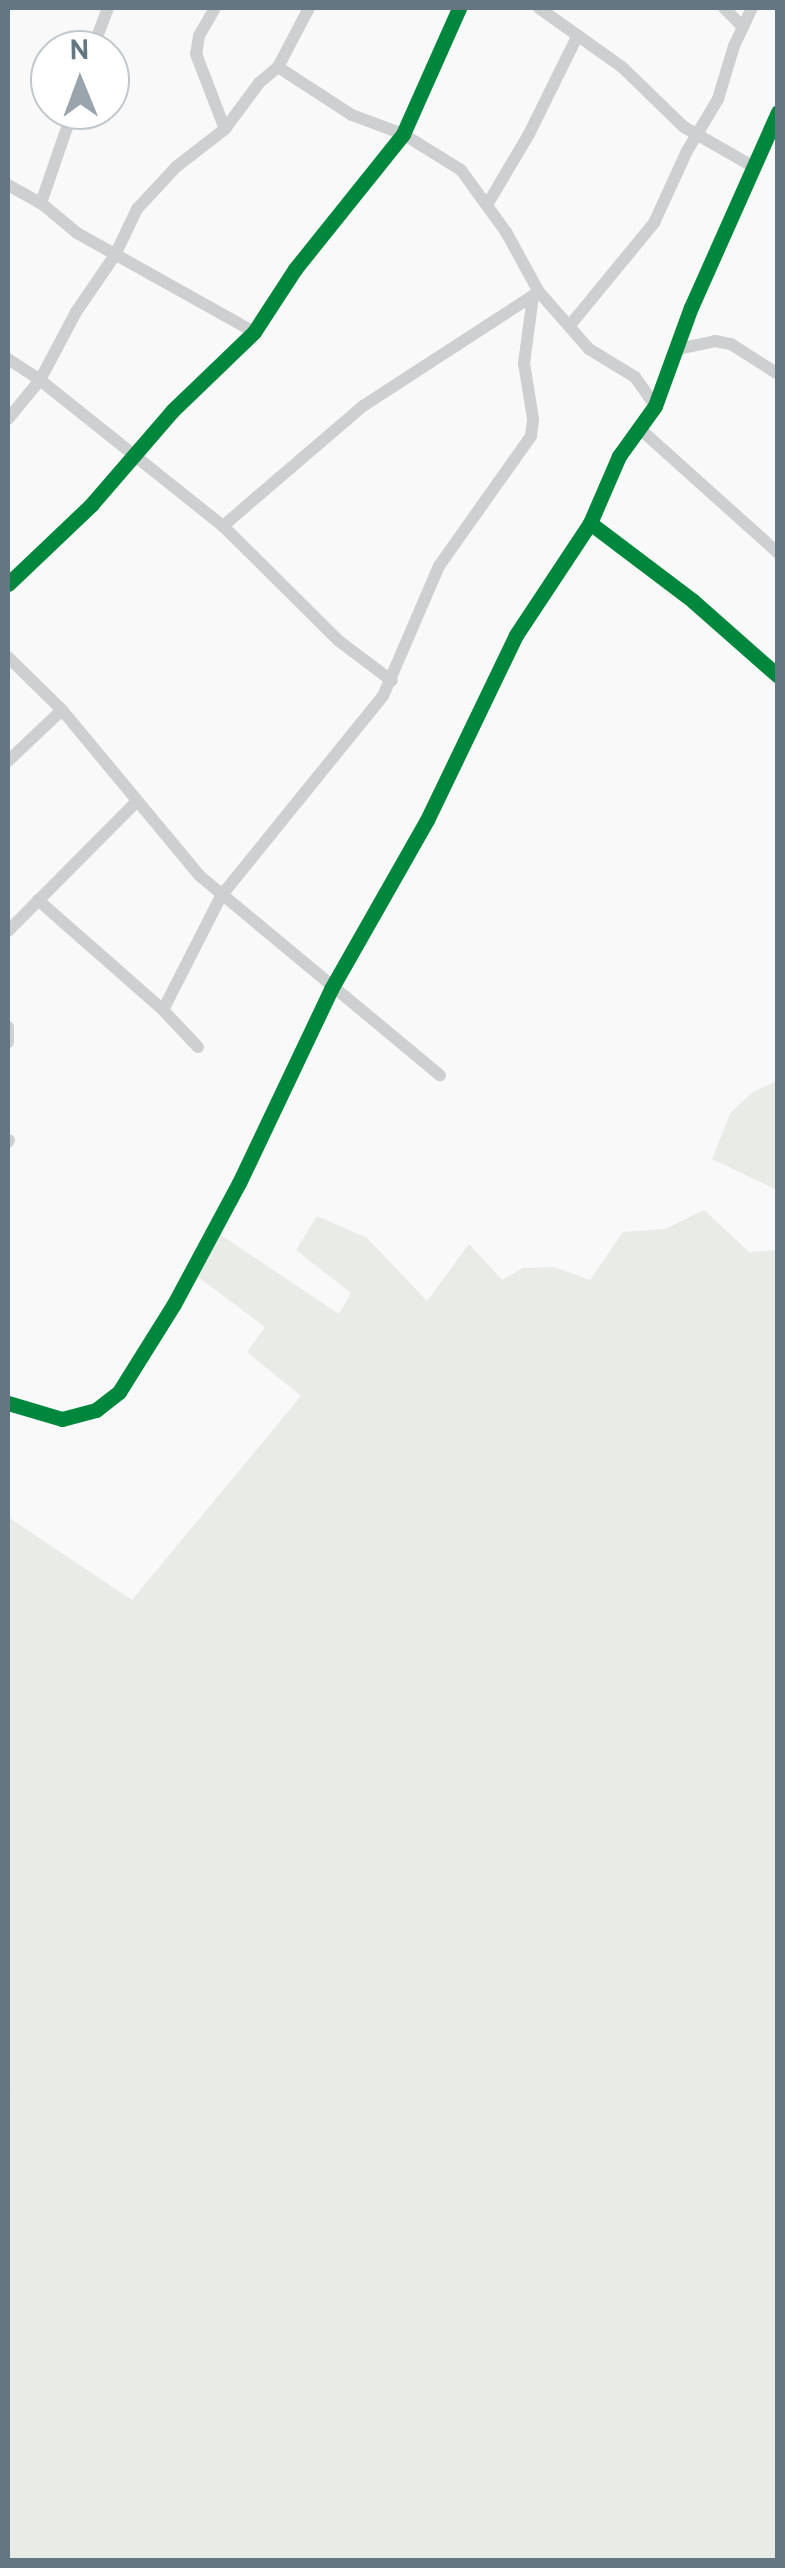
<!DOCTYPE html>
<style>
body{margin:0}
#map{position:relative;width:785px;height:2568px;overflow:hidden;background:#f9f9f9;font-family:Overpass,sans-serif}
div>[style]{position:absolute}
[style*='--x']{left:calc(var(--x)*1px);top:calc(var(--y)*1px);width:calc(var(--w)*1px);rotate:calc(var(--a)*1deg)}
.green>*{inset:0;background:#e8ebe6}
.minor>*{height:12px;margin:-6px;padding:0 6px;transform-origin:6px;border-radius:6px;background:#cecfd0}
.cycleway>*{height:15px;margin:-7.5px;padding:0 7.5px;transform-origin:7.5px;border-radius:7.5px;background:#00873e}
span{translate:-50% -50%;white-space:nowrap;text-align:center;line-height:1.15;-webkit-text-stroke:10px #fff;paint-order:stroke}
.frame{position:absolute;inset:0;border:10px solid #657683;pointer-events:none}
.north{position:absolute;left:30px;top:30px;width:100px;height:100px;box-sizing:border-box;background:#fff;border:2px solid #c1c8cd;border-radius:50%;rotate:359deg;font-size:28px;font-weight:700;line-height:40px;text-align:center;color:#657683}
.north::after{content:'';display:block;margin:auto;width:35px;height:45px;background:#99a4ac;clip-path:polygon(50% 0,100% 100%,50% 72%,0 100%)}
</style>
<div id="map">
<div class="green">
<i style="clip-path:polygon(777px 1081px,777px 1190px,712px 1159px,731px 1112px,753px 1092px)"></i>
<i style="clip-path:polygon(704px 1210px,749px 1252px,777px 1250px,777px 2560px,8px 2560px,8px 2092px,12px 2097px,8px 2088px,8px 1517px,132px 1600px,301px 1396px,247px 1352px,265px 1327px,194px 1274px,218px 1233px,339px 1314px,351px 1293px,296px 1250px,317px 1216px,367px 1238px,427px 1301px,469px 1244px,502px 1280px,523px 1268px,554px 1267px,590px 1280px,623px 1232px,665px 1229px)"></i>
</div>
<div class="minor">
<i style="--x:215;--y:8;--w:32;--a:120"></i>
<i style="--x:199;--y:36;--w:18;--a:99"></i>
<i style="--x:196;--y:54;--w:80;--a:68.9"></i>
<i style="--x:309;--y:8;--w:67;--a:117.7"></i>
<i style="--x:278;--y:67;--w:88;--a:33"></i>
<i style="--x:352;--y:115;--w:54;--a:20.4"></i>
<i style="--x:403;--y:134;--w:68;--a:31.8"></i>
<i style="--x:461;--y:170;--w:77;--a:54"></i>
<i style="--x:506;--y:232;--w:68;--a:61.2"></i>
<i style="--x:539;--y:292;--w:76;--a:48.7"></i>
<i style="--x:589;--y:349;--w:54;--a:31.3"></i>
<i style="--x:635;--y:377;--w:35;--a:55"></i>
<i style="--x:539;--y:8;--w:102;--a:35.4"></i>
<i style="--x:622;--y:67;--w:86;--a:44.1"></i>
<i style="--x:684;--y:127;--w:78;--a:29.8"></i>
<i style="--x:724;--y:8;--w:27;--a:45"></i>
<i style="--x:92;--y:50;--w:45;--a:-69.1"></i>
<i style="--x:778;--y:112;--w:214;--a:114"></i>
<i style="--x:691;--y:307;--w:105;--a:110"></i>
<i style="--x:655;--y:406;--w:62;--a:125.8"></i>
<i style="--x:619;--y:456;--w:73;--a:113.4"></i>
<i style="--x:590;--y:523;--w:129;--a:37.1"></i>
<i style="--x:693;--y:601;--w:113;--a:41.4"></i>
<i style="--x:8;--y:185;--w:38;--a:29"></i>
<i style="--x:41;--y:203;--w:47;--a:39.8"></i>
<i style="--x:77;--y:233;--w:203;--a:29.2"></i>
<i style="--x:41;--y:203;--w:98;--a:-71"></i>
<i style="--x:487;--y:205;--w:82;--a:-59.4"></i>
<i style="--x:529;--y:134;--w:110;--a:-63.7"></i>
<i style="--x:571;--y:324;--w:131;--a:-50.6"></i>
<i style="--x:654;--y:223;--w:79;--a:-65.4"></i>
<i style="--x:687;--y:151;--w:61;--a:-59.2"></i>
<i style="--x:718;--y:99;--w:55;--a:-73.2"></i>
<i style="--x:734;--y:46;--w:42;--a:-64.7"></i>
<i style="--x:678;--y:349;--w:38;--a:-12"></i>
<i style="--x:715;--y:341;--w:16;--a:11"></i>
<i style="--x:731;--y:344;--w:56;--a:32.6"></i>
<i style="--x:8;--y:359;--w:38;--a:33"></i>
<i style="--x:40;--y:380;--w:234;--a:38.6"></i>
<i style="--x:223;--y:526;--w:163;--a:44.8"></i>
<i style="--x:339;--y:641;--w:66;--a:37"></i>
<i style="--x:8;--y:419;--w:50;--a:-50.6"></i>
<i style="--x:40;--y:380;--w:77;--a:-62.1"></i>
<i style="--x:76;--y:312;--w:69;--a:-55.6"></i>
<i style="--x:115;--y:255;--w:51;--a:-64.4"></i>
<i style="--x:137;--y:209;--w:57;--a:-47.1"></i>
<i style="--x:176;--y:167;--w:62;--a:-37.8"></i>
<i style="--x:225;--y:129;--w:57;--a:-53.5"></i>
<i style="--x:259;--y:83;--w:25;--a:-40"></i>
<i style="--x:640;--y:429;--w:186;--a:41.9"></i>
<i style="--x:223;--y:526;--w:184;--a:-40.6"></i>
<i style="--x:363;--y:406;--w:207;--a:-33"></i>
<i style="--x:8;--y:584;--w:115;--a:-43.6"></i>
<i style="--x:91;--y:505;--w:124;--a:-49.2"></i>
<i style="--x:172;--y:411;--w:114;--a:-43.9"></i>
<i style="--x:254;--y:332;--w:75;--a:-56.9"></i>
<i style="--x:295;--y:269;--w:173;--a:-51.3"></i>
<i style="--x:403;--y:134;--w:138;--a:-66"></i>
<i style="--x:8;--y:657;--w:76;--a:44.5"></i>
<i style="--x:62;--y:710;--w:216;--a:50.3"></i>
<i style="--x:200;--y:876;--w:312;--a:39.7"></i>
<i style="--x:8;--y:761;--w:74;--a:-43.4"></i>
<i style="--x:38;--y:900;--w:167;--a:41.3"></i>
<i style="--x:163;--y:1010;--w:51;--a:46.6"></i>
<i style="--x:8;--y:931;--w:183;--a:-45.2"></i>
<i style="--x:163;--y:1010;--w:128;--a:-63"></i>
<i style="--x:221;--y:896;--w:257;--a:-51"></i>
<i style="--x:383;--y:696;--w:142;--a:-66.7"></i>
<i style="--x:439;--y:566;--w:159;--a:-54.7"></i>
<i style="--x:531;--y:436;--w:17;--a:-83"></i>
<i style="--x:533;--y:419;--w:57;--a:-99.1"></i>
<i style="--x:524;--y:363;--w:68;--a:-82.3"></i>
<i style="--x:8;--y:1027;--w:15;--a:90"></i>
<i style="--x:8;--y:1142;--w:2;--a:-63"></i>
<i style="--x:8;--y:1403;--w:56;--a:16.5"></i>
<i style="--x:62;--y:1419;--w:35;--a:-15"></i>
<i style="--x:96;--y:1410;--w:29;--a:-38"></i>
<i style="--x:119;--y:1392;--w:104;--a:-58"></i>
<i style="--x:174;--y:1304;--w:137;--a:-61.8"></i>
<i style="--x:239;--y:1183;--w:215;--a:-64.6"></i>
<i style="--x:331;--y:989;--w:194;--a:-60.4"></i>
<i style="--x:427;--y:820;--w:205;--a:-64.3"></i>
<i style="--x:516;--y:635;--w:134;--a:-56.5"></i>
</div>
<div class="cycleway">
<i style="--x:778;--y:112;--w:214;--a:114"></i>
<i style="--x:691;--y:307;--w:105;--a:110"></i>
<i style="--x:655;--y:406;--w:62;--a:125.8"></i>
<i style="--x:619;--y:456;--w:73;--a:113.4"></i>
<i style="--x:590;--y:523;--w:129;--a:37.1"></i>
<i style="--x:693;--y:601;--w:113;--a:41.4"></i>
<i style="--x:8;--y:584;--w:115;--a:-43.6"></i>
<i style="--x:91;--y:505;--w:124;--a:-49.2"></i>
<i style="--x:172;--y:411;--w:114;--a:-43.9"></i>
<i style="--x:254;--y:332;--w:75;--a:-56.9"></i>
<i style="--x:295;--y:269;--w:173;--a:-51.3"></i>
<i style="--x:403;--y:134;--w:138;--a:-66"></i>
<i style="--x:8;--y:1403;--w:56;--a:16.5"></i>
<i style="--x:62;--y:1419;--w:35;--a:-15"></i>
<i style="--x:96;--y:1410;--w:29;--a:-38"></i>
<i style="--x:119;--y:1392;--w:104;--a:-58"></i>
<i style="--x:174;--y:1304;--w:137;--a:-61.8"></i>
<i style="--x:239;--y:1183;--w:215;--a:-64.6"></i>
<i style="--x:331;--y:989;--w:194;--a:-60.4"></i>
<i style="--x:427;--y:820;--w:205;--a:-64.3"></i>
<i style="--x:516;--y:635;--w:134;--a:-56.5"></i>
</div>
<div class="frame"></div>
<div class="north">N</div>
</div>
